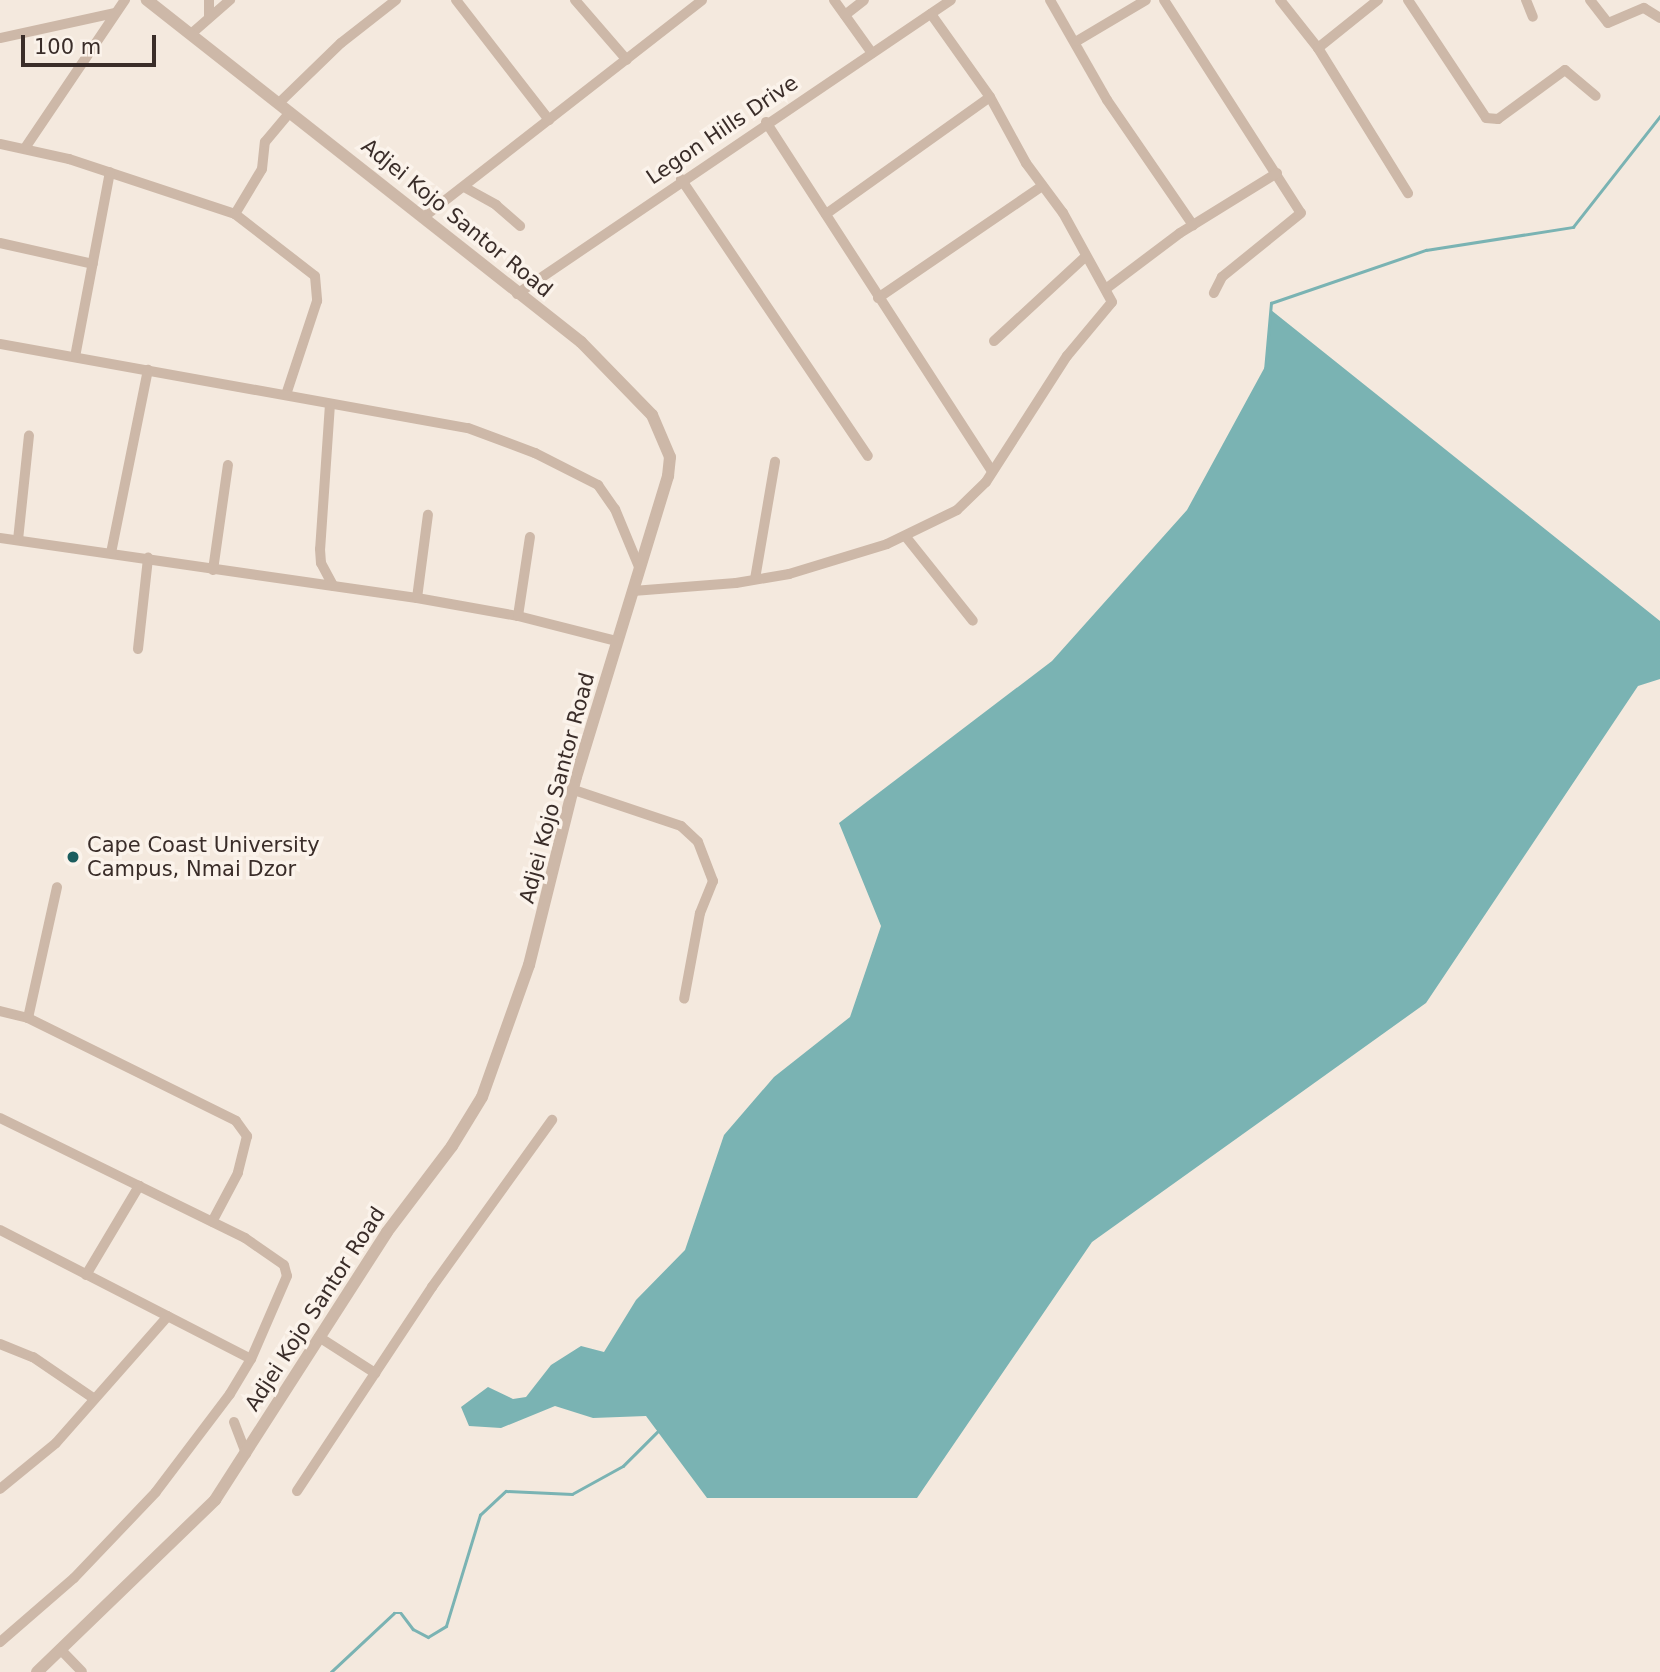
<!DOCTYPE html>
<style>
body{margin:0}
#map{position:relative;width:1660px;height:1672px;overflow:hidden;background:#f4e9de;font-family:"DejaVu Sans",sans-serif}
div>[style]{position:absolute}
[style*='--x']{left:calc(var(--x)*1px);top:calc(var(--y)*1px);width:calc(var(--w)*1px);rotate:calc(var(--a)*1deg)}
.water>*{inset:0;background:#7ab3b3}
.stream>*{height:2.5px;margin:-1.25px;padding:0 1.25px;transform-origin:1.25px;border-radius:1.25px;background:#7ab3b3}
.minor>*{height:10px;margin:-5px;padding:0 5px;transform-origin:5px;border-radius:5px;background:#cdb8a8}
.tertiary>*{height:12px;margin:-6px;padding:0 6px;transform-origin:6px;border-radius:6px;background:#cdb8a8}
.dots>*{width:19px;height:19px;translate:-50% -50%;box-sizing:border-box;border:4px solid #fbf3eb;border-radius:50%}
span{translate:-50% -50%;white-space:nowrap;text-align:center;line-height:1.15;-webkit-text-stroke:7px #fbf3eb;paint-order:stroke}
.street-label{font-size:21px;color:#3a2d29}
.poi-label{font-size:21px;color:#3a2d29}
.left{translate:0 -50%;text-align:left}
.scale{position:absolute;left:21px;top:35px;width:135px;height:32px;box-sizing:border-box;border:4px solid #3a2d29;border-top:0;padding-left:9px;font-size:21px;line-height:24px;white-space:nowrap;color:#3a2d29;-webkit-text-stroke:5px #fbf3eb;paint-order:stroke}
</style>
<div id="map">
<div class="water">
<i style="clip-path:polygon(1271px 310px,1660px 621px,1660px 679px,1638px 686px,1426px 1003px,1092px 1242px,917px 1498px,707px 1498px,646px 1416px,593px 1418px,555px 1406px,501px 1428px,469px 1426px,461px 1407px,488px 1387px,513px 1399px,526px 1397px,551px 1365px,581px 1346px,604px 1352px,636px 1300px,685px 1250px,724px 1135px,774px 1077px,850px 1017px,881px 926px,839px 823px,1052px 661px,1187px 510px,1267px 363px)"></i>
</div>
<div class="stream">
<i style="--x:1265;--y:370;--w:67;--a:-84.9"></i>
<i style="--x:1271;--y:303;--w:164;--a:-18.9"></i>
<i style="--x:1426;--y:250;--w:149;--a:-8.9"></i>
<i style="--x:1573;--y:227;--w:141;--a:-51.9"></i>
<i style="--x:331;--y:1672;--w:86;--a:-43.1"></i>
<i style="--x:394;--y:1613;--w:7;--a:0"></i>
<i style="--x:401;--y:1613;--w:20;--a:53"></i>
<i style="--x:413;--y:1629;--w:17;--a:28"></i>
<i style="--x:428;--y:1637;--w:21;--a:-31"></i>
<i style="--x:446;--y:1626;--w:116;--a:-73"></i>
<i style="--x:480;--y:1515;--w:35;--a:-43"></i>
<i style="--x:506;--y:1491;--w:66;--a:2.6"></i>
<i style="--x:572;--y:1494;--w:58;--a:-28.8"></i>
<i style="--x:623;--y:1466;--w:48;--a:-45"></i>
</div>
<div class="minor">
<i style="--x:456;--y:0;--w:152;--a:52.2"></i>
<i style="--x:575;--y:0;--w:79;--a:49.1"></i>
<i style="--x:834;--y:0;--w:65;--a:54.4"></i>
<i style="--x:1050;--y:0;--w:115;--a:60.3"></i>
<i style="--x:1107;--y:100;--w:152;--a:55.5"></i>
<i style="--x:1164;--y:0;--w:253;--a:57.3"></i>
<i style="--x:1301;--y:213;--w:102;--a:141"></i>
<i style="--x:1222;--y:277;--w:18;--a:117"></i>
<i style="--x:1280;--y:0;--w:61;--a:51.6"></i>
<i style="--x:1318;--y:48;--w:171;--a:58.2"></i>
<i style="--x:1408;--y:0;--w:141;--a:56.5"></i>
<i style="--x:1486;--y:118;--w:12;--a:5"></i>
<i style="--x:1498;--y:119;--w:83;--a:-36.2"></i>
<i style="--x:1565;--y:70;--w:40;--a:40"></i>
<i style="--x:1526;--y:0;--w:18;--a:68"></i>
<i style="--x:1590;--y:0;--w:29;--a:52"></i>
<i style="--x:1608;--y:23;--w:39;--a:-23"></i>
<i style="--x:1644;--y:8;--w:19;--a:32"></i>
<i style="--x:845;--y:15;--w:24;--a:-38"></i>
<i style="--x:209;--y:17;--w:17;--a:-90"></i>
<i style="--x:191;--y:34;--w:52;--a:-41.1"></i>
<i style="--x:0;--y:38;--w:118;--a:-12.3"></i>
<i style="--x:1077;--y:41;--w:80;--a:-30.7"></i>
<i style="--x:1318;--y:48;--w:77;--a:-38.7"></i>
<i style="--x:279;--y:103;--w:86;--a:-44.1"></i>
<i style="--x:341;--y:43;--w:70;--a:-38"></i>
<i style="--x:766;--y:122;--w:416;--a:57.1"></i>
<i style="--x:0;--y:144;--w:71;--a:12.3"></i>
<i style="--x:69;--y:159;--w:175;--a:18.3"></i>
<i style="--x:235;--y:214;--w:52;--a:-59"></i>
<i style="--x:262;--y:169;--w:27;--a:-84"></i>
<i style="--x:265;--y:142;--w:39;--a:-50"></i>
<i style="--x:25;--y:148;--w:179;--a:-56"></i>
<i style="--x:681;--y:179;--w:334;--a:56"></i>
<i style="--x:464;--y:187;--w:37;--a:29"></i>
<i style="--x:496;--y:205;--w:32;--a:41"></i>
<i style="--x:235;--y:214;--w:101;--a:37.8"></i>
<i style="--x:315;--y:276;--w:25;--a:85"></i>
<i style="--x:317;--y:301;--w:99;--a:108.3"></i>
<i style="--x:826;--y:214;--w:201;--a:-35.5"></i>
<i style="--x:425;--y:216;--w:351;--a:-37.9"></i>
<i style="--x:0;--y:243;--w:95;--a:12.7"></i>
<i style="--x:1107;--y:288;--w:91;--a:-37"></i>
<i style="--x:1180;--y:233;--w:114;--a:-31.7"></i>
<i style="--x:517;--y:294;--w:524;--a:-34.11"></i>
<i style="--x:878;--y:298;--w:199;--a:-34.3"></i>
<i style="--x:994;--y:341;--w:124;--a:-42.7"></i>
<i style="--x:0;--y:344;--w:475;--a:10.2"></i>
<i style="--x:468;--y:428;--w:72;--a:20.5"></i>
<i style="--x:535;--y:453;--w:71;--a:26.9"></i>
<i style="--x:598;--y:485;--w:29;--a:55"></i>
<i style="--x:615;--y:509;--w:63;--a:67.5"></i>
<i style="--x:75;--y:357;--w:188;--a:-79.3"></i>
<i style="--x:330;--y:404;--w:145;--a:93.9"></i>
<i style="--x:320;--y:549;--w:14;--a:86"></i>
<i style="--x:321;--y:563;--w:26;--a:62"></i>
<i style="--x:906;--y:537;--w:107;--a:51.4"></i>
<i style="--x:0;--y:538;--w:421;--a:8.2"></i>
<i style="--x:417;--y:598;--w:103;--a:10.1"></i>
<i style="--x:518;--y:616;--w:101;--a:14.3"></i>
<i style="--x:18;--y:540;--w:105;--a:-84"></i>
<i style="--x:111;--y:553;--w:187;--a:-78.6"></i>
<i style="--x:213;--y:570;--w:106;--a:-81.9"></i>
<i style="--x:755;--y:579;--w:119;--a:-80.3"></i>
<i style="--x:633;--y:591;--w:103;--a:-4.4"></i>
<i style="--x:736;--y:583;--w:54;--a:-9.6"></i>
<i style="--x:789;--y:574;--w:102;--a:-17"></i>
<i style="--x:887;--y:544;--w:78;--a:-25.9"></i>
<i style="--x:957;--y:510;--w:40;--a:-44"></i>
<i style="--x:986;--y:482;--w:150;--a:-57.3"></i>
<i style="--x:1067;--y:356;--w:70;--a:-50.2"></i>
<i style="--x:1112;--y:302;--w:102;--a:-118.8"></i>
<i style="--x:1063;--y:213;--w:62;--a:-126.5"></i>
<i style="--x:1026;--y:163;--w:75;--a:-118.6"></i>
<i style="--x:990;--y:97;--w:102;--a:-125.4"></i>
<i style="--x:417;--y:598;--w:84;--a:-82.5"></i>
<i style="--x:518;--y:616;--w:80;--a:-81.4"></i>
<i style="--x:138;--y:649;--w:92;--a:-83.7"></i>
<i style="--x:574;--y:790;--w:113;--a:18.6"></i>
<i style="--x:681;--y:826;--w:23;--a:43"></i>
<i style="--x:698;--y:842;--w:42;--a:69"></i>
<i style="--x:713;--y:881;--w:35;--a:112"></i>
<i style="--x:700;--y:913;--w:87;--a:100.5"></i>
<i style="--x:0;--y:1011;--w:29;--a:14"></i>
<i style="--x:28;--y:1018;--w:232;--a:26.3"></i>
<i style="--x:236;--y:1121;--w:19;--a:54"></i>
<i style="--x:247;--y:1136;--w:38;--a:104"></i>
<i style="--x:238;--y:1173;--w:55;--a:118"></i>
<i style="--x:28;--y:1018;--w:134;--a:-77.5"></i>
<i style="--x:0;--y:1118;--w:273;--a:26.1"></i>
<i style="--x:245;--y:1238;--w:47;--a:34.7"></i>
<i style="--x:284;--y:1265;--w:11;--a:75"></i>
<i style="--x:287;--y:1276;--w:90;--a:113.4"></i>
<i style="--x:251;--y:1359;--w:41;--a:121"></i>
<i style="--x:230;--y:1394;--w:123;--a:127.1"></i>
<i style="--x:156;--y:1492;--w:119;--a:133.6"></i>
<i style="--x:74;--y:1578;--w:98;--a:139.1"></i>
<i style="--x:0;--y:1230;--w:282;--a:27.2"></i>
<i style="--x:86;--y:1275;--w:104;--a:-59.2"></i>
<i style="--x:319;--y:1337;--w:67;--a:32.7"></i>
<i style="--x:0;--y:1344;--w:35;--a:22"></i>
<i style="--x:33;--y:1357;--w:73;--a:34.3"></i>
<i style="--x:234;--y:1422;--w:34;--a:69"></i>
<i style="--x:0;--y:1489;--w:72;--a:-39.4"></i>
<i style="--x:56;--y:1443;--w:169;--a:-48.6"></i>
<i style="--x:297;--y:1491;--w:245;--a:-56.5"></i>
<i style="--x:432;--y:1287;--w:206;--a:-54.3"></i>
<i style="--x:61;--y:1650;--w:30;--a:46"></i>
</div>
<div class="tertiary">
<i style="--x:37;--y:1672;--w:248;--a:-44"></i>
<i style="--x:215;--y:1500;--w:318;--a:-57.3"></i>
<i style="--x:387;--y:1232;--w:108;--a:-52.9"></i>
<i style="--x:452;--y:1146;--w:57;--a:-58.5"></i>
<i style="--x:482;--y:1097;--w:140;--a:-70.4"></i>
<i style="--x:529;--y:965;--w:194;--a:-76"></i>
<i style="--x:576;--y:777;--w:315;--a:-73"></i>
<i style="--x:668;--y:476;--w:19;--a:-84"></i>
<i style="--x:670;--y:457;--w:46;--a:-113.2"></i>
<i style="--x:652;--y:415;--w:102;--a:-134.2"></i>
<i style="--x:581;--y:342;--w:553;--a:-141.76"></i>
</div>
<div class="dots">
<i style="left:73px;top:857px;background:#1b5d5e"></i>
</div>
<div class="street-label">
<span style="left:722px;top:130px;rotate:-34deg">Legon Hills Drive</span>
<span style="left:457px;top:218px;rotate:39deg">Adjei Kojo Santor Road</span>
<span style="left:557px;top:788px;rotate:-75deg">Adjei Kojo Santor Road</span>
<span style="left:315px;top:1309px;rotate:-57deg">Adjei Kojo Santor Road</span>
</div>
<div class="poi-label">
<span class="left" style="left:87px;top:857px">Cape Coast University<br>Campus, Nmai Dzor</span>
</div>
<div class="scale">100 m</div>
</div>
